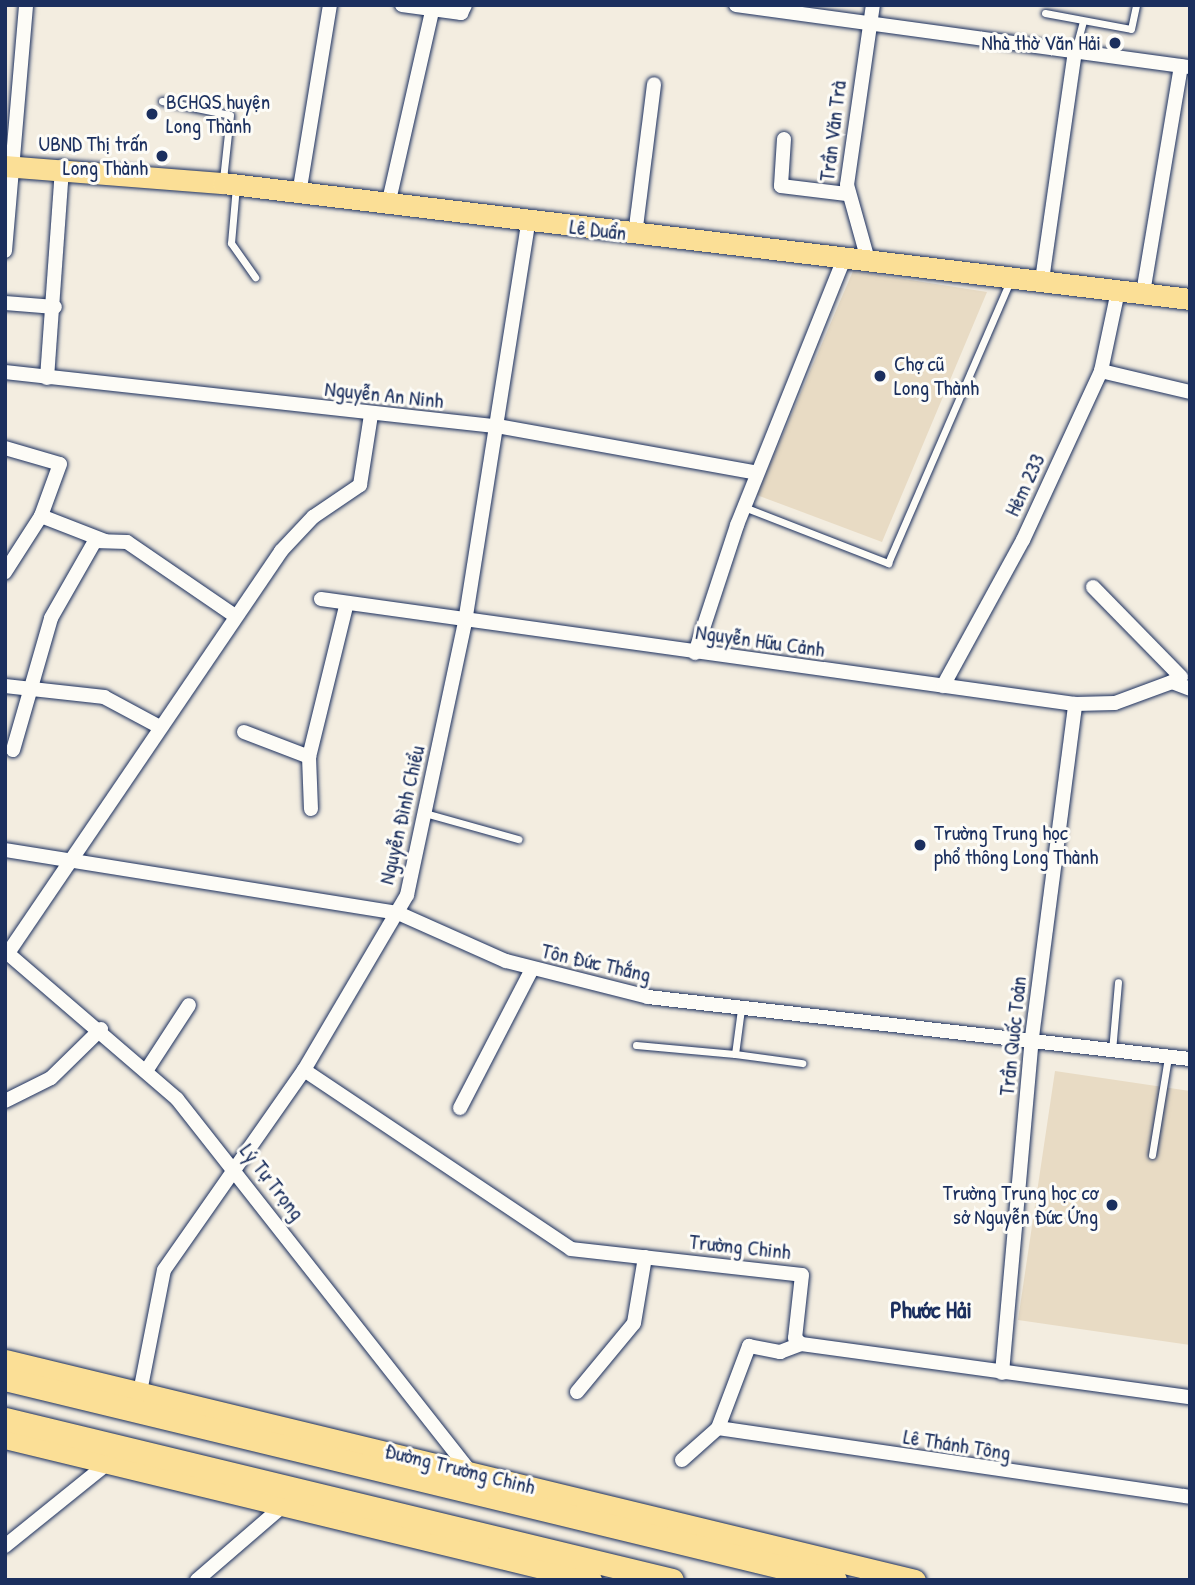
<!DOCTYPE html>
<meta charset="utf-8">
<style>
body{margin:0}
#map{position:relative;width:1195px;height:1585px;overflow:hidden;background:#f3ede0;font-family:"Patrick Hand",sans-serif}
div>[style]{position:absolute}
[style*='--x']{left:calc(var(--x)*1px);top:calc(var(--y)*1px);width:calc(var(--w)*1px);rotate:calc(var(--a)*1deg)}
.built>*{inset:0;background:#e8dbc4}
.roads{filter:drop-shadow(0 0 2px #1b2f5e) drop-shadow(0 0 2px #1b2f5e)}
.service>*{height:7px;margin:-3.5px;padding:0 3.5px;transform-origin:3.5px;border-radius:3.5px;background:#fdfcf7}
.minor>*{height:14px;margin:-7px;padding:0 7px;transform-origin:7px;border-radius:7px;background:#fdfcf7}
.primary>*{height:21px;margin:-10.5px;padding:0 10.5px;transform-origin:10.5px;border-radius:10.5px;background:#fbdf96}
.trunk>*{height:23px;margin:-11.5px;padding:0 11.5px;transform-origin:11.5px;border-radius:11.5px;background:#fbdf96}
.dots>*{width:19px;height:19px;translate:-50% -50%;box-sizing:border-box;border:4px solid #fdfcf7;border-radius:50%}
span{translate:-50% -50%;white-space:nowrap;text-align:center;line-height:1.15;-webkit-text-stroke:6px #fdfcf7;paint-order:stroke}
.poi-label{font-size:21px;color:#1b2f5e}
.right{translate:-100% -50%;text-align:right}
.left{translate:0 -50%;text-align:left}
.street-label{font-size:21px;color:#1b2f5e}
.quarter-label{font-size:24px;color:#1b2f5e;font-weight:700}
.frame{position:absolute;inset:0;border:7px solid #1b2f5e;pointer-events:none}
</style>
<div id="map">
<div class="built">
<i style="clip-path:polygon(853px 271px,987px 292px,882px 542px,757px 495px)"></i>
<i style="clip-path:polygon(1055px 1071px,1190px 1091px,1190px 1345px,1018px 1320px)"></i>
</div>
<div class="roads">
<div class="service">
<i style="--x:1045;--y:13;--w:87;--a:10.5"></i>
<i style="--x:1131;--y:29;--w:25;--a:-78"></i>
<i style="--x:1075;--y:51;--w:31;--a:-75"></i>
<i style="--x:162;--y:101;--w:69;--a:11.6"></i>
<i style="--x:230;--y:115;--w:64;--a:96.2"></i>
<i style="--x:236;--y:186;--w:57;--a:95"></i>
<i style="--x:231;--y:243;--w:42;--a:54.8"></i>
<i style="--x:744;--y:507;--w:155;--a:21.3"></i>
<i style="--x:888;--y:563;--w:309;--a:-66.6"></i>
<i style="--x:425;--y:813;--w:97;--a:15.6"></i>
<i style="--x:636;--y:1045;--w:99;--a:5.2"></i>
<i style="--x:735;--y:1054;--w:45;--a:-82.4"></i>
<i style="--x:1112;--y:1051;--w:69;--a:-85"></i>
<i style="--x:735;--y:1054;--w:68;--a:7.7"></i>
<i style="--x:1152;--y:1155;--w:99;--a:-80.7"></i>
</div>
<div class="minor">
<i style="--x:402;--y:5;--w:60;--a:7.7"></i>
<i style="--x:461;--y:13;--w:9;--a:-63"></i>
<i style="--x:736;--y:5;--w:458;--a:7.8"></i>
<i style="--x:784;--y:139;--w:47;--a:93.7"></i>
<i style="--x:781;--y:186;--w:66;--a:6.9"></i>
<i style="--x:299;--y:194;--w:192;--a:-80.7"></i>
<i style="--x:388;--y:205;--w:199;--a:-77.2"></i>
<i style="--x:635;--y:235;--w:152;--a:-82.8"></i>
<i style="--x:5;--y:251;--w:247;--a:-85.1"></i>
<i style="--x:868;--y:260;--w:78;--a:-105.6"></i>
<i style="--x:847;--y:185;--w:182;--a:-81.8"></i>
<i style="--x:1042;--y:280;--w:231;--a:-81.8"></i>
<i style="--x:1143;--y:293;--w:230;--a:-80.5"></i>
<i style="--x:5;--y:303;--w:50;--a:4.6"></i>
<i style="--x:1101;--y:371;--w:91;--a:13.3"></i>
<i style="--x:5;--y:372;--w:495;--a:6.3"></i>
<i style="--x:497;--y:426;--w:264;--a:10.2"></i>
<i style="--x:47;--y:378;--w:212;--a:-85.9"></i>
<i style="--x:5;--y:448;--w:57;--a:16.2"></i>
<i style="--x:60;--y:464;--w:55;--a:110.1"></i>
<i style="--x:41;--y:516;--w:67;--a:122.7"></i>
<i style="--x:41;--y:516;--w:69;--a:21.3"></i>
<i style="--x:1093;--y:587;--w:126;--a:45.6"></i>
<i style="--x:321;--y:599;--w:761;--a:7.93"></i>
<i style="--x:1075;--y:704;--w:40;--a:-1.4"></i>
<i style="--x:1115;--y:703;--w:61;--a:-20.2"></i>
<i style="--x:1172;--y:682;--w:19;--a:21"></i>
<i style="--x:695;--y:653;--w:135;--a:-71.8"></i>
<i style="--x:737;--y:525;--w:290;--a:-68.1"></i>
<i style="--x:5;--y:686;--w:100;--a:6.3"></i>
<i style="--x:104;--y:697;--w:61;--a:28.2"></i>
<i style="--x:943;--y:686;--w:166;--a:-61.3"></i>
<i style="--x:1023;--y:540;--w:186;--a:-65.2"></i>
<i style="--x:1101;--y:371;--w:82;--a:-78"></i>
<i style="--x:244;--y:732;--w:70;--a:21"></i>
<i style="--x:13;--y:750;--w:137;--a:-73.9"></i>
<i style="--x:51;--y:618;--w:89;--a:-60.3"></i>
<i style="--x:95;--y:541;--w:32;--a:2"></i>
<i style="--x:127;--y:542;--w:131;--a:34.4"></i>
<i style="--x:311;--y:809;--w:52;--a:-92.2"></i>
<i style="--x:309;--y:757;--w:155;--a:-76.2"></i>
<i style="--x:5;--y:850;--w:398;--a:9.1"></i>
<i style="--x:398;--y:913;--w:118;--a:24"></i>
<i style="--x:506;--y:961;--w:146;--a:14.2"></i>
<i style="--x:648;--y:997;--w:546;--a:6.53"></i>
<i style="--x:5;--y:951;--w:227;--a:40.7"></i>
<i style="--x:177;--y:1099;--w:474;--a:51.8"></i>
<i style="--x:8;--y:953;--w:486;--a:-55.8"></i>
<i style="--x:281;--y:551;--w:47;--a:-46.7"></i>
<i style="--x:313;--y:517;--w:57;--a:-34.2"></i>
<i style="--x:360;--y:485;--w:71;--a:-81.1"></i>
<i style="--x:148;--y:1068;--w:75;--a:-56.9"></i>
<i style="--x:304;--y:1070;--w:321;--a:33.8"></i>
<i style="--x:571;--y:1249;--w:232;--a:6.4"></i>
<i style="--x:802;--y:1275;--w:63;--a:96.3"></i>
<i style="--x:795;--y:1338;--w:8;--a:45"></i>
<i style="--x:801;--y:1344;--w:393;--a:7.8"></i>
<i style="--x:5;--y:1101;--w:51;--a:-26.6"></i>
<i style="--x:51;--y:1078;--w:70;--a:-44.4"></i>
<i style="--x:460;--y:1108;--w:157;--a:-62.6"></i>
<i style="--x:1002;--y:1373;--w:329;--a:-84.9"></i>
<i style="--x:1031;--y:1045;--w:344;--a:-82.6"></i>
<i style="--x:140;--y:1392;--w:124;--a:-78.9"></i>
<i style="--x:164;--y:1270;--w:244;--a:-55"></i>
<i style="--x:304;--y:1070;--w:203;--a:-59.5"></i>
<i style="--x:407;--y:895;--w:279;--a:-78"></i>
<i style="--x:465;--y:622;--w:404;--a:-81"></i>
<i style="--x:577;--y:1392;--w:89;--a:-50.4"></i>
<i style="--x:634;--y:1323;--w:67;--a:-80.5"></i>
<i style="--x:718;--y:1428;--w:477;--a:8.3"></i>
<i style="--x:682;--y:1460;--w:48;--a:-41.6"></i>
<i style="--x:718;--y:1428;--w:88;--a:-69.3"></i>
<i style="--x:749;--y:1346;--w:32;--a:11"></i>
<i style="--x:780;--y:1352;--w:22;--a:-21"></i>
<i style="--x:5;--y:1546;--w:132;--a:-38.9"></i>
<i style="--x:197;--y:1580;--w:115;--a:-40.8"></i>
</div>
<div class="primary">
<i style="--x:5;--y:166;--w:219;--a:4.5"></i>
<i style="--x:223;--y:183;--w:974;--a:6.84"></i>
<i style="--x:5;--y:1360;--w:936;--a:13.59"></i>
<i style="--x:5;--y:1438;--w:603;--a:13.62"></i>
</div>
<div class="trunk">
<i style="--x:5;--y:1379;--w:854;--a:13.61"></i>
<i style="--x:5;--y:1419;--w:686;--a:13.57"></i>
</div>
</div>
<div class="dots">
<i style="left:1115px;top:43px;background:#1b2f5e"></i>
<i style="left:152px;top:114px;background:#1b2f5e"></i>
<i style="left:162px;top:156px;background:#1b2f5e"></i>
<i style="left:880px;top:376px;background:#1b2f5e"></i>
<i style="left:920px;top:845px;background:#1b2f5e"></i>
<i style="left:1112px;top:1205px;background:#1b2f5e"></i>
</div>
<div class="poi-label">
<span class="right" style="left:1101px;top:43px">Nhà thờ Văn Hải</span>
<span class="left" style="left:166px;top:114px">BCHQS huyện<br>Long Thành</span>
<span class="right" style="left:148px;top:156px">UBND Thị trấn<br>Long Thành</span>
<span class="left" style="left:894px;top:376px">Chợ cũ<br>Long Thành</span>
<span class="left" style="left:934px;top:845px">Trường Trung học<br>phổ thông Long Thành</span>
<span class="right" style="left:1098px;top:1205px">Trường Trung học cơ<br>sở Nguyễn Đức Ứng</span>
</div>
<div class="street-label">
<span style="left:833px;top:131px;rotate:-83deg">Trần Văn Trà</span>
<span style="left:598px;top:230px;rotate:7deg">Lê Duẩn</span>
<span style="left:384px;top:395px;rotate:6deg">Nguyễn An Ninh</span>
<span style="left:1025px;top:485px;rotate:-65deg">Hẻm 233</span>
<span style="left:760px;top:641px;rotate:8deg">Nguyễn Hữu Cảnh</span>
<span style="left:402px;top:815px;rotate:-77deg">Nguyễn Đình Chiểu</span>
<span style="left:596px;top:963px;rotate:13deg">Tôn Đức Thắng</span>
<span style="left:1013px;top:1036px;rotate:-84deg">Trần Quốc Toản</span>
<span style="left:272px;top:1182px;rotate:52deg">Lý Tự Trọng</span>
<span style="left:740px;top:1247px;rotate:6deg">Trường Chinh</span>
<span style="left:957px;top:1445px;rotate:9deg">Lê Thánh Tông</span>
<span style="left:460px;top:1469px;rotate:14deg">Đường Trường Chinh</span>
</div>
<div class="quarter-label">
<span style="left:931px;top:1310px">Phước Hải</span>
</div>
<div class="frame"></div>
</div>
